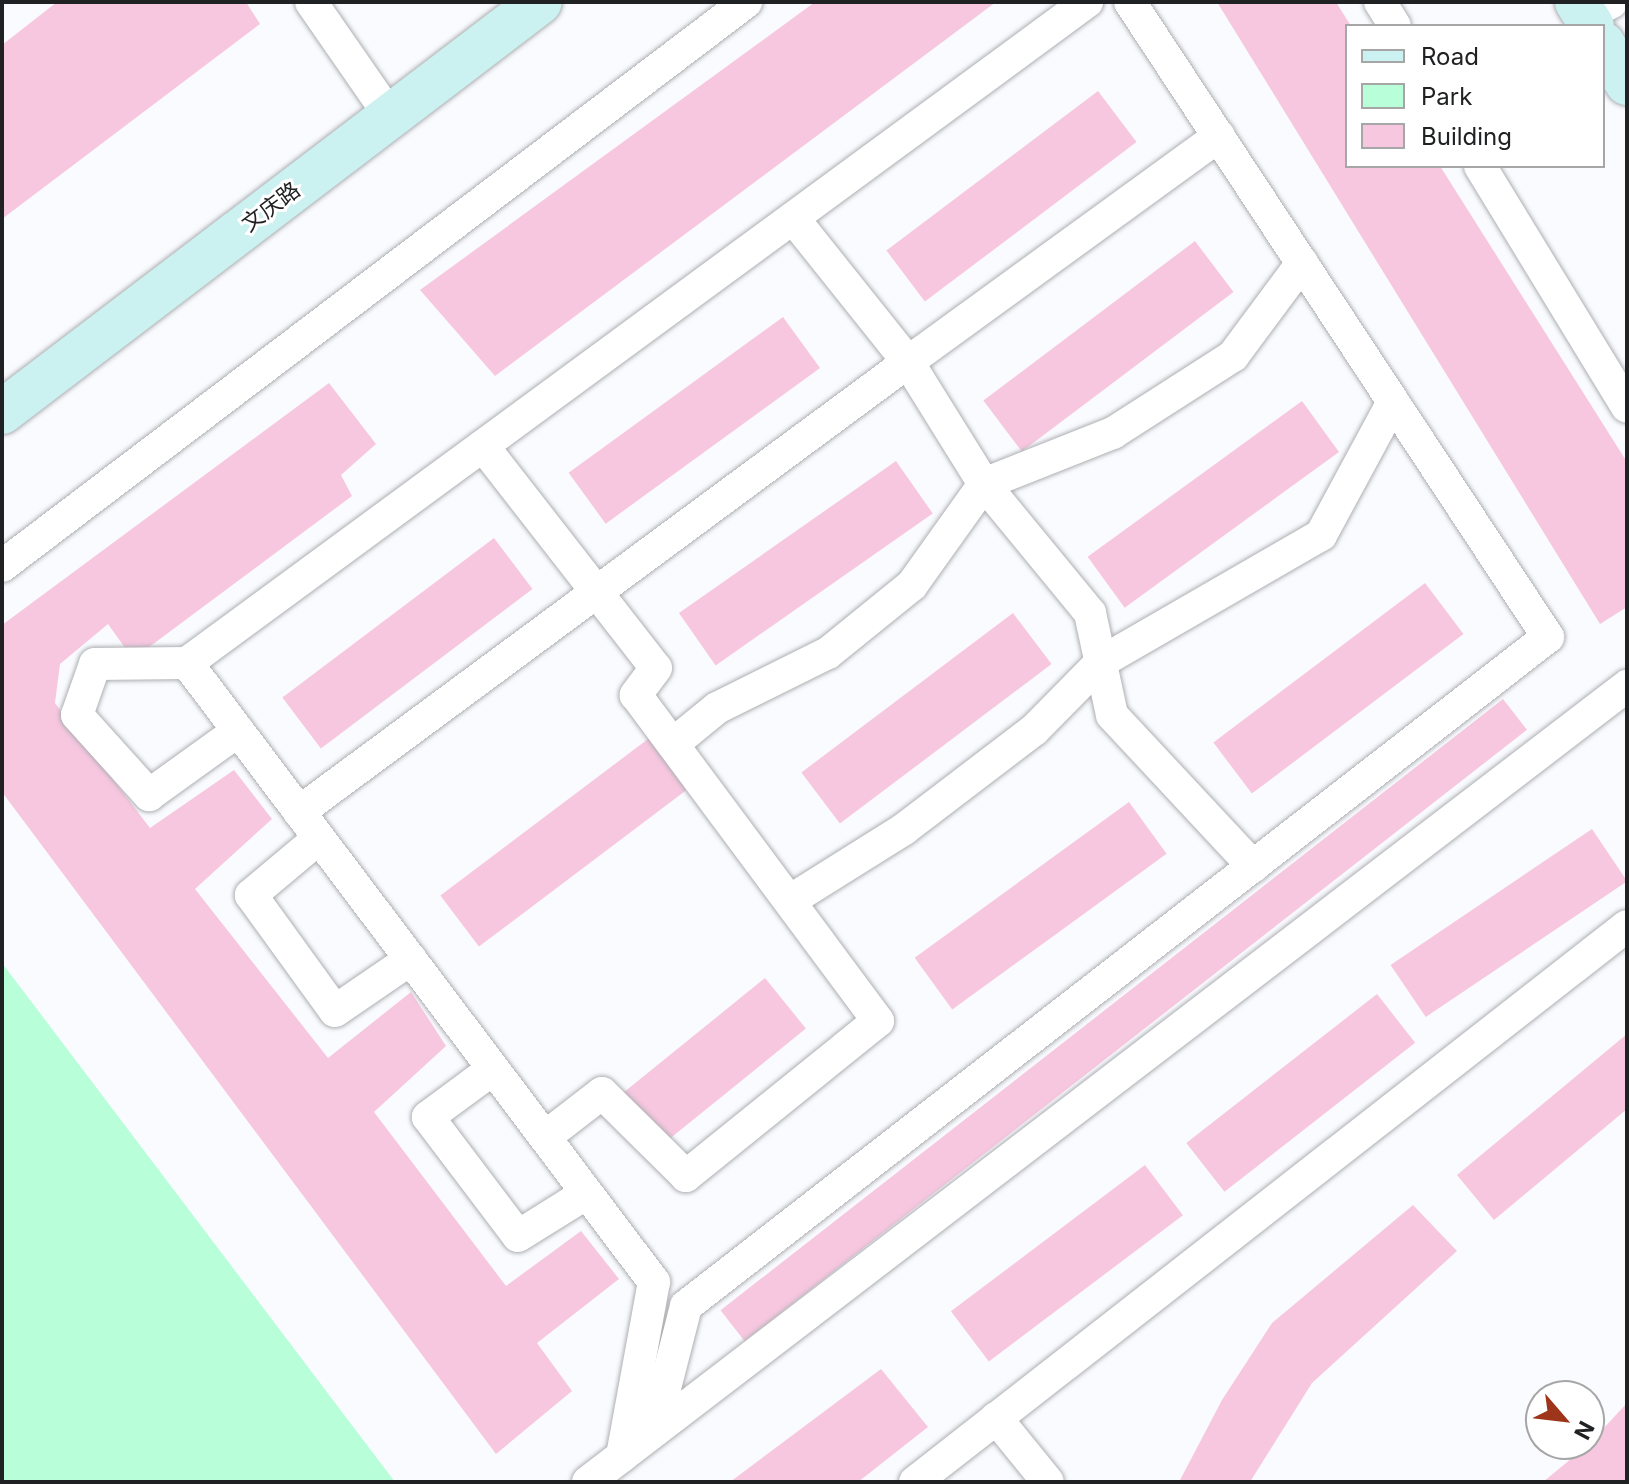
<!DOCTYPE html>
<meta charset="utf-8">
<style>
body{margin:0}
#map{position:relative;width:1629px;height:1484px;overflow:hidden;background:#fafbff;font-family:Inter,"Noto Sans SC",sans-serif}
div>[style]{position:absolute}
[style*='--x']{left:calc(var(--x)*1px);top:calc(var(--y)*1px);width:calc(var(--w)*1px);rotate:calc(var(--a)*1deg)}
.green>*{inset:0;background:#b8fed9}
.building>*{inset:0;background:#f7c7e0;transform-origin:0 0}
.roads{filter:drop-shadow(0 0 2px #adafb2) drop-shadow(0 0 2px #adafb2)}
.street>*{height:32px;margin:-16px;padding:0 16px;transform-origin:16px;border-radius:16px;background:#fff}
.secondary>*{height:44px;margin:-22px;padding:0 22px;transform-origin:22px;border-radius:22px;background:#cbf1f1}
span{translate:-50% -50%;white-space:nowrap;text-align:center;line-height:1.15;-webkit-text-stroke:6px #fff;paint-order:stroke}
.street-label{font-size:22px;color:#202122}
.frame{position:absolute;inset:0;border:4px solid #202122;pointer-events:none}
.legend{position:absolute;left:1345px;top:24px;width:260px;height:144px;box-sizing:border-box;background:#fff;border:2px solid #a6a6a7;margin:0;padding:10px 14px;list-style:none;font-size:24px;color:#202122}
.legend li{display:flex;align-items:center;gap:16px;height:40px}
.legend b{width:40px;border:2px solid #a6a6a7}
.north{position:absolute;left:1525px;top:1380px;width:80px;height:80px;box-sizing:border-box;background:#fff;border:2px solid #a6a6a7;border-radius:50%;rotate:118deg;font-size:22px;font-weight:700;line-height:32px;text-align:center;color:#202122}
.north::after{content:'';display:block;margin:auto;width:28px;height:36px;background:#9e351a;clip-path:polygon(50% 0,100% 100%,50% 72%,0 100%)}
</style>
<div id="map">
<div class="green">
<i style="clip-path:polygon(2px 963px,395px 1482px,2px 1482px)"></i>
</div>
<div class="building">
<i style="clip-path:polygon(57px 2px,246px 2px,260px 24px,2px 219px,2px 45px)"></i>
<i style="clip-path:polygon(815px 2px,996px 2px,495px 376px,420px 290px)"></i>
<i style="clip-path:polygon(1217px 2px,1336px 2px,1351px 26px,1347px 26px,1347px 166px,1440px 166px,1627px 462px,1627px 607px,1600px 624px)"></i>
<i style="left:1098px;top:91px;width:64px;height:265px;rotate:53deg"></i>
<i style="left:1195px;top:241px;width:64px;height:265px;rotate:53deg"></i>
<i style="left:783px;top:317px;width:63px;height:265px;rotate:54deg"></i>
<i style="clip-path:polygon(329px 383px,376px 444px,341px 475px,352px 496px,133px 659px,108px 624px,60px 664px,55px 703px,150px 828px,234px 770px,272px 819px,195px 889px,328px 1058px,411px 992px,446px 1046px,374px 1112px,506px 1286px,581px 1231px,619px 1279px,537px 1343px,572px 1391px,496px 1454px,2px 792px,2px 625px)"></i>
<i style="left:1302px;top:401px;width:63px;height:265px;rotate:54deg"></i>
<i style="left:896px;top:461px;width:64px;height:265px;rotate:55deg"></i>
<i style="left:494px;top:538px;width:64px;height:265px;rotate:53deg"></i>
<i style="left:1425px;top:583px;width:64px;height:265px;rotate:53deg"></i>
<i style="left:1013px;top:613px;width:64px;height:265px;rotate:53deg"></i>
<i style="left:1503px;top:699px;width:39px;height:993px;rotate:52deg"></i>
<i style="left:652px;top:736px;width:64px;height:265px;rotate:53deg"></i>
<i style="left:1129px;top:802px;width:64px;height:265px;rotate:54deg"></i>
<i style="left:1592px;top:829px;width:63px;height:243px;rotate:56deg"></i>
<i style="left:765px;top:978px;width:65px;height:186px;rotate:51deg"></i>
<i style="left:1377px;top:994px;width:62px;height:242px;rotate:52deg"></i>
<i style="clip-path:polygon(1627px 1034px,1627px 1109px,1494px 1220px,1457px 1175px)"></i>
<i style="left:1145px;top:1165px;width:63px;height:243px;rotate:53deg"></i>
<i style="clip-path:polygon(1413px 1205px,1457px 1251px,1312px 1383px,1250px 1482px,1179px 1482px,1222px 1400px,1272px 1323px)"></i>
<i style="clip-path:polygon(881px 1369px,928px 1427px,858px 1482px,730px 1482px)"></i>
<i style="clip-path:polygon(1627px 1403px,1627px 1482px,1543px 1482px,1589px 1444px)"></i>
</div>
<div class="roads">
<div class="street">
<i style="--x:311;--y:2;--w:139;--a:55.3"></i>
<i style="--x:1380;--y:2;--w:28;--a:58"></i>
<i style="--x:1585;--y:16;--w:30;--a:-27"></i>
<i style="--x:1219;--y:136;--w:384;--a:144"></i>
<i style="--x:908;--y:362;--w:144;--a:58.1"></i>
<i style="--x:984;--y:484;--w:167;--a:50.6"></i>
<i style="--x:1090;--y:613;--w:104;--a:77.8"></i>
<i style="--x:1112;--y:715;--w:207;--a:47"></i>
<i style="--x:1480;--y:166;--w:282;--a:58.6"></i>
<i style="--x:483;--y:446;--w:281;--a:52.1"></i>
<i style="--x:656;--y:668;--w:34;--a:127"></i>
<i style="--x:636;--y:695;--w:406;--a:53.4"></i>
<i style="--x:878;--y:1021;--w:247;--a:141.1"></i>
<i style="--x:686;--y:1176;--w:118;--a:-135.3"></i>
<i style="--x:602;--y:1093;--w:72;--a:142.3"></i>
<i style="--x:2;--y:566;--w:934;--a:-37.16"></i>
<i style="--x:187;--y:663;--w:92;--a:179.4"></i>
<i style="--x:95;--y:664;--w:54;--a:109.4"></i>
<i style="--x:77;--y:715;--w:108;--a:48"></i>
<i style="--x:149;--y:795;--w:110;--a:-35.7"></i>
<i style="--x:673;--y:744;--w:57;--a:-39.3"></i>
<i style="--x:717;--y:708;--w:124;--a:-26.4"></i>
<i style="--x:828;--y:653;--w:108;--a:-39"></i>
<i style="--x:912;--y:585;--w:124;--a:-54.5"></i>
<i style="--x:984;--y:484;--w:139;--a:-21.6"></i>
<i style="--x:1113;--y:433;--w:143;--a:-32.7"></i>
<i style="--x:1233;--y:356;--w:116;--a:-53.4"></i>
<i style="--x:299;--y:812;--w:757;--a:-36.46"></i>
<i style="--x:908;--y:362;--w:184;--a:-128.6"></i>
<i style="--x:319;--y:838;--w:89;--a:140"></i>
<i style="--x:251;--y:895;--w:143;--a:54.1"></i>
<i style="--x:335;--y:1011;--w:92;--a:-34.4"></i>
<i style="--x:791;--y:900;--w:133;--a:-32.1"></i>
<i style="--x:904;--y:829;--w:163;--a:-37.3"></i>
<i style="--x:1034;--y:730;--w:95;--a:-45.4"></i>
<i style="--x:1101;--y:662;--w:254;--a:-30"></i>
<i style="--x:1321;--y:535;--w:151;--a:-61.6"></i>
<i style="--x:493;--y:1069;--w:81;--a:143.6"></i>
<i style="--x:428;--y:1117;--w:149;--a:52.9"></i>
<i style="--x:518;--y:1236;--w:81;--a:-31.9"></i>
<i style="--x:996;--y:1418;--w:82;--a:50.9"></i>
<i style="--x:654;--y:1431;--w:129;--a:-75.6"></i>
<i style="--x:686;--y:1306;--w:1091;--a:-37.82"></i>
<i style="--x:1548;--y:637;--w:760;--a:-123.36"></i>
<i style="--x:622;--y:1456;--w:177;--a:-79.6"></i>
<i style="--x:654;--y:1282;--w:775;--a:-127.03"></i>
<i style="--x:187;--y:663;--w:1117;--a:-36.3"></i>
<i style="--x:588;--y:1482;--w:1309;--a:-37.46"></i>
<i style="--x:915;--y:1482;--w:903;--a:-37.99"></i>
</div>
<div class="secondary">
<i style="--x:1577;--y:2;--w:28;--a:58"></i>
<i style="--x:1603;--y:44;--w:46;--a:58.4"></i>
<i style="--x:2;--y:412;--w:676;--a:-37.31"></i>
</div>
</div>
<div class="street-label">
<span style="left:271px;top:207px;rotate:-37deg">文庆路</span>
</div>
<div class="frame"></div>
<ul class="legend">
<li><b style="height:10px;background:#cbf1f1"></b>Road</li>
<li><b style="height:22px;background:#b8fed9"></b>Park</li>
<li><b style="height:22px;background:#f7c7e0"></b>Building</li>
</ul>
<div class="north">N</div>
</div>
